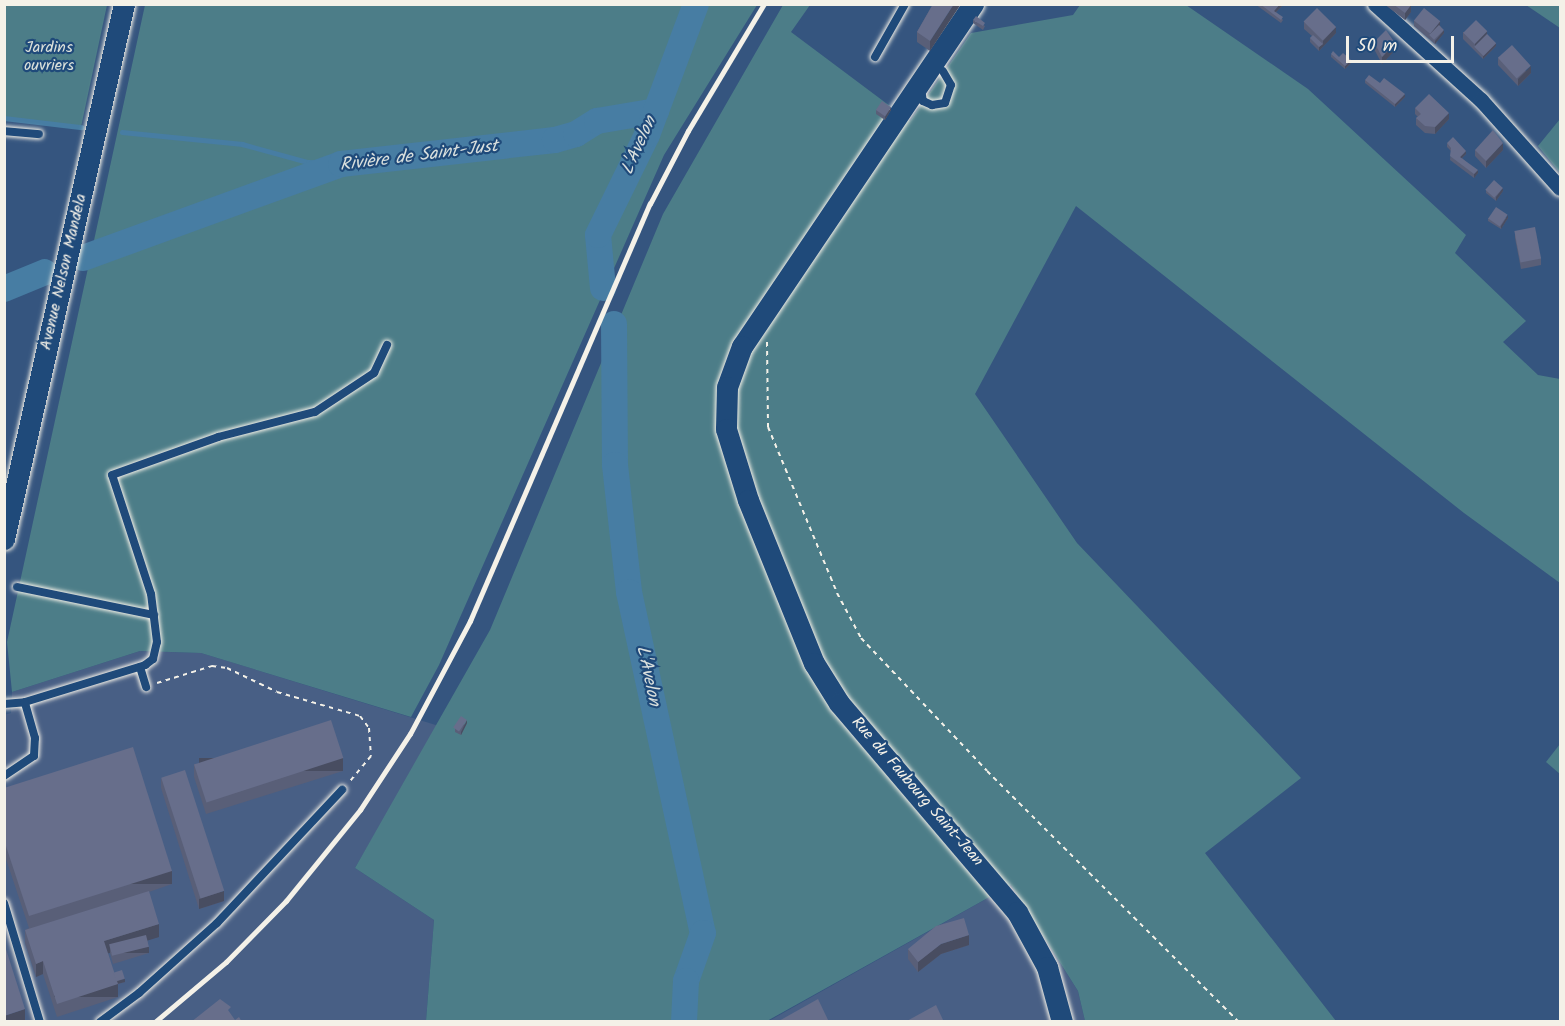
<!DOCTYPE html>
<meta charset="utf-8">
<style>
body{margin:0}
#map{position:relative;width:1565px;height:1026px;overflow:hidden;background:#35557f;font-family:Kalam,sans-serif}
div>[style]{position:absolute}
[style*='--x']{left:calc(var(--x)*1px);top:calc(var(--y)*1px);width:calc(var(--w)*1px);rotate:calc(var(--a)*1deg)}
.built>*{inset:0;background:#485f85}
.green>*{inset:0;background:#4c7d88}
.stream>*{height:4.5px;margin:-2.25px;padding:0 2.25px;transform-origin:2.25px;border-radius:2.25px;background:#477da3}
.river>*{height:26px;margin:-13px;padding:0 13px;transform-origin:13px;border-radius:13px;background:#477da3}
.path>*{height:2px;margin-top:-1px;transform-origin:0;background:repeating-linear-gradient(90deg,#f4f1e8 0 4.5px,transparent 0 9px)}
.roads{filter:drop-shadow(0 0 2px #f4f1e8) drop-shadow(0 0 2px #f4f1e8)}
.lane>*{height:8px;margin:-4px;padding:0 4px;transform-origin:4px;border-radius:4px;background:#1f4a7a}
.street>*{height:15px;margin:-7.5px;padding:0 7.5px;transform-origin:7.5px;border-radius:7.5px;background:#1f4a7a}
.secondary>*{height:21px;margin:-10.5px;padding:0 10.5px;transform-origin:10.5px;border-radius:10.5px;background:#1f4a7a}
.rail>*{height:4.5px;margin:-2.25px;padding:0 2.25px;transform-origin:2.25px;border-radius:2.25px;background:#f4f1e8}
.wall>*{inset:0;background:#595f78}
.shaded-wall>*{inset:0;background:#484d61;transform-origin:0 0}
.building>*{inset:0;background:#676e8b;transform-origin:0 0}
span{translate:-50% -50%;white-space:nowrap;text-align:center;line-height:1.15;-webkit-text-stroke:4.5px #1f4a7a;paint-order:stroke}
.park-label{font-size:16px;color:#dbe0da}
.street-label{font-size:16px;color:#f4f1e8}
.water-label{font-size:18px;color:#dae0de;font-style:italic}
.frame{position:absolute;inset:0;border:6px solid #f4f1e8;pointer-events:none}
.scale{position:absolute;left:1346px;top:36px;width:108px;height:27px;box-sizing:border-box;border:3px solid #f4f1e8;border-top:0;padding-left:8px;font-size:18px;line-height:21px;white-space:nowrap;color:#f4f1e8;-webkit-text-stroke:4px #1f4a7a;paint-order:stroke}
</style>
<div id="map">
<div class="built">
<i style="clip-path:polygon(140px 651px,201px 653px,439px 726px,355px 868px,434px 920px,426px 1021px,5px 1021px,4px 715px,11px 713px,12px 692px)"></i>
<i style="clip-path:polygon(1011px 885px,1078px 991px,1085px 1021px,767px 1022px)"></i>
</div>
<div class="green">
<i style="clip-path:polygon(4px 5px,107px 5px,81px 127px,5px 120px)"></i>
<i style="clip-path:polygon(145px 5px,757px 5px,664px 155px,439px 665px,411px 717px,201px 653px,140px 651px,12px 692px,7px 642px)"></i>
<i style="clip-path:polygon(783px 5px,810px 5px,791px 32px,910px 121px,971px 33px,1073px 15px,1080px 5px,1186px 5px,1308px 89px,1466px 235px,1455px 253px,1526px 321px,1503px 342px,1538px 375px,1560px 379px,1560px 583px,1464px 513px,1076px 206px,975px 394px,1077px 543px,1301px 778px,1205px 853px,1336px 1021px,1085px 1021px,1078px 991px,1011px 885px,767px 1021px,426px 1021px,434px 920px,355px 868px,490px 630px,663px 214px)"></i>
<i style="clip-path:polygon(1526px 5px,1560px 5px,1560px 28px)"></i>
<i style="clip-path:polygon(1560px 119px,1560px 173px,1538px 146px)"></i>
<i style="clip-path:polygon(1560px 744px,1560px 774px,1546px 762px)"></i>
</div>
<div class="stream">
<i style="--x:4;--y:118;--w:78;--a:6.7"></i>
<i style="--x:122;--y:132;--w:121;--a:5.7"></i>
<i style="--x:242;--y:144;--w:68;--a:15.3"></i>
<i style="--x:308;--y:162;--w:33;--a:3"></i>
</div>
<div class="river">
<i style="--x:83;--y:258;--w:275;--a:-20"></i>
<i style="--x:341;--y:164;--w:215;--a:-6.4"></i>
<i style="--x:555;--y:140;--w:22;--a:-16"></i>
<i style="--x:576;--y:134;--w:25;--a:-32"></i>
<i style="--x:597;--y:121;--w:60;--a:-9.6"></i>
<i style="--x:603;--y:288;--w:53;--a:-95.4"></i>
<i style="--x:598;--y:235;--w:111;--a:-63.9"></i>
<i style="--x:647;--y:135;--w:140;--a:-69.5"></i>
<i style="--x:4;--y:289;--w:44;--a:-22.5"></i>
<i style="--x:614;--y:324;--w:141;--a:89.6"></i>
<i style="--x:615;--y:465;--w:128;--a:83.7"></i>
<i style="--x:629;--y:592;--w:349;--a:77.8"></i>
<i style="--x:703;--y:933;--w:51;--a:109.5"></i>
<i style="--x:686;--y:981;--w:41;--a:92.8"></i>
</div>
<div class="path">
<i style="--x:767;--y:342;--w:85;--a:89.3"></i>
<i style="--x:768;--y:427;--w:180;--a:67.4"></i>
<i style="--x:837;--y:593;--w:51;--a:61.9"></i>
<i style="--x:861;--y:638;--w:183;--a:46.5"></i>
<i style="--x:987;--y:771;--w:356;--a:44.9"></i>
<i style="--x:157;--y:683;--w:58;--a:-17.2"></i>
<i style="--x:212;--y:666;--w:15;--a:8"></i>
<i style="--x:227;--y:668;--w:55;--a:25.6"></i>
<i style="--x:277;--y:692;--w:86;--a:16.1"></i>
<i style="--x:360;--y:716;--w:15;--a:53"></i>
<i style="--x:369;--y:728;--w:28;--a:86"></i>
<i style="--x:371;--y:756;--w:33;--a:130"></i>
</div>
<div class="roads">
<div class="lane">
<i style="--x:875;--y:57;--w:61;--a:-60.5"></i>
<i style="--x:921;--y:89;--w:12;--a:81"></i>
<i style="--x:923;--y:101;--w:10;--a:24"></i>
<i style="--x:932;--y:105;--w:13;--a:-9"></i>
<i style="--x:945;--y:103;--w:19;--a:-72"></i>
<i style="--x:951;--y:85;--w:16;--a:-120"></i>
<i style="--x:4;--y:131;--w:35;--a:5"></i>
<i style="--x:17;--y:587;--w:140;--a:11.6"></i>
<i style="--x:140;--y:667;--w:21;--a:73"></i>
<i style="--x:4;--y:704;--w:21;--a:-5"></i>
<i style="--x:25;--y:702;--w:126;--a:-17.1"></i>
<i style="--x:145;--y:665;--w:10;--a:-37"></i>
<i style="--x:153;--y:659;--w:17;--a:-77"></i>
<i style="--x:157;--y:642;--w:48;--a:-97.1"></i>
<i style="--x:151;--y:594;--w:125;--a:-108.1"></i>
<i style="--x:112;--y:475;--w:113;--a:-19.7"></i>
<i style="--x:218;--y:437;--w:100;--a:-14.5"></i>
<i style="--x:315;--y:412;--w:71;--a:-33.5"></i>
<i style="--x:374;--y:373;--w:31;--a:-65"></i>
<i style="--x:4;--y:776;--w:36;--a:-34"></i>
<i style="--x:34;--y:756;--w:18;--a:-87"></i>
<i style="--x:35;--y:738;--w:37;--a:-106"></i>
<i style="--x:4;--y:903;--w:124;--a:73.2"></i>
<i style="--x:100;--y:1022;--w:49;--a:-36.6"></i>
<i style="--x:139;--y:993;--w:105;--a:-41.9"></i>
<i style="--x:217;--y:923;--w:183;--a:-46.8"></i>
</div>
<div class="street">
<i style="--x:1375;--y:4;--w:143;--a:42.2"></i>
<i style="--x:1481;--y:100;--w:118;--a:48.1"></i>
</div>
<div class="secondary">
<i style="--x:973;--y:4;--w:413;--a:124"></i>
<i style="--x:742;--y:346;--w:44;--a:110.1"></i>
<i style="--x:727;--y:387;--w:42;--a:91.4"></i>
<i style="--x:726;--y:429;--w:74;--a:72.8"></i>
<i style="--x:748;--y:500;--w:176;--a:68"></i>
<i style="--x:814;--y:663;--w:47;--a:58"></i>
<i style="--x:839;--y:703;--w:275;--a:49.6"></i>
<i style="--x:1017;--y:912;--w:63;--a:61.4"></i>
<i style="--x:1047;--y:967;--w:57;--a:74.7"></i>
<i style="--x:4;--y:539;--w:548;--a:-77.36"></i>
</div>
</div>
<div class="rail">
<i style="--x:155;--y:1022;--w:93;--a:-40.2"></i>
<i style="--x:226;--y:962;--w:86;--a:-45.5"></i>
<i style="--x:286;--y:901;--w:117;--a:-50.9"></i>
<i style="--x:360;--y:810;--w:91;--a:-56.7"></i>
<i style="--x:410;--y:734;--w:128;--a:-62"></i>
<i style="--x:470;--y:621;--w:454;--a:-66.7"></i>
<i style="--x:650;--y:204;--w:82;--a:-62.5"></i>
<i style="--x:688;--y:131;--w:148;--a:-59.1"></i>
</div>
<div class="wall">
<i style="clip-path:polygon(933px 4px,930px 51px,917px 42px,917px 32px)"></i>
<i style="clip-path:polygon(1255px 4px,1282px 4px,1282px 6px,1276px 12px,1283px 20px,1281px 23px)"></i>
<i style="clip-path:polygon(1384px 4px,1411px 4px,1411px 12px,1405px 20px)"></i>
<i style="clip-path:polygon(973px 20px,985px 26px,983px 30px,973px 23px)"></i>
<i style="clip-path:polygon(1414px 20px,1440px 26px,1444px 33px,1435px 44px,1414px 26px)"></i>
<i style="clip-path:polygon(1304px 22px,1336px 33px,1319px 51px,1310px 42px,1310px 38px,1312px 36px,1304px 29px)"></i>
<i style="clip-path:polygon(1463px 32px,1487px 34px,1496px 46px,1483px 59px,1463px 39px)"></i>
<i style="clip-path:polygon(1374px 42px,1395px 50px,1382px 64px,1374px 49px)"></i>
<i style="clip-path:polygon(1331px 54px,1339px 57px,1351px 63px,1345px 69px,1331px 57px)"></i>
<i style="clip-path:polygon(1498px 58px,1531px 73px,1518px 86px,1498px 65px)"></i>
<i style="clip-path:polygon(1365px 80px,1380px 83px,1405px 97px,1395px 107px,1365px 83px)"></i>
<i style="clip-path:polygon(1415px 108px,1449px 119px,1435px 134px,1425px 133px,1416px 125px,1416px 118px,1418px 117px,1415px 114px)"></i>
<i style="clip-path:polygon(876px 110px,891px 110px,885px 120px,876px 114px)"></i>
<i style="clip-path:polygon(1447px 143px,1466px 154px,1462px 158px,1478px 173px,1474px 178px,1450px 160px,1451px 151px,1447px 147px)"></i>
<i style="clip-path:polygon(1475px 150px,1503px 150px,1486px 168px,1475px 156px)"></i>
<i style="clip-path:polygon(1486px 190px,1503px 191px,1496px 201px,1486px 193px)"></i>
<i style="clip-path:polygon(1488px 218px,1508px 218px,1501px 229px,1488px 221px)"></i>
<i style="clip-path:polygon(1515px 232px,1541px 258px,1541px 265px,1521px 269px,1515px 238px)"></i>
<i style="clip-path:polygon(467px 723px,461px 735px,455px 732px,455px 729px)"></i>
<i style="clip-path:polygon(194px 764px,343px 771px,206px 814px,194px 777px)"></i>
<i style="clip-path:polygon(161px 778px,224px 901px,199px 909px,161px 788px)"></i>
<i style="clip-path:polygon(4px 788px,172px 884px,149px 892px,159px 937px,147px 940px,149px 953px,113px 964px,110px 953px,108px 953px,114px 973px,125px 982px,118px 984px,118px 997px,57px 1017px,43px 974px,36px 977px,25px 943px,25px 930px,29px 928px,4px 853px)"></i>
<i style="clip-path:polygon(969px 945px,941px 954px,918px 972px,908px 959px,908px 949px)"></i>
</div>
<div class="shaded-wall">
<i style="clip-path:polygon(954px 4px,961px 4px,930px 51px,930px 41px)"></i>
<i style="clip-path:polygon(1280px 4px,1282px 4px,1282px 6px,1274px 14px,1274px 11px)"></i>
<i style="clip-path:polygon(1411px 5px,1411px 12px,1405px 20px,1405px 13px)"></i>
<i style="clip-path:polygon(1440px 21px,1440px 27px,1430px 36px,1430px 33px)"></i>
<i style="clip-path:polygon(1336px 27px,1336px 33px,1319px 51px,1319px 47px,1323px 44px,1323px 41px)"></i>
<i style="clip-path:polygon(1444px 30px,1444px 33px,1435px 44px,1435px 41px)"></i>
<i style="clip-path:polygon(1487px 31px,1487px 37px,1475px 47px,1475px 44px)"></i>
<i style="clip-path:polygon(1395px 43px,1395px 50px,1382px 64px,1382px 57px)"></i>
<i style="clip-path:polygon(1496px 43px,1496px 46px,1483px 59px,1483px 56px)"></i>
<i style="clip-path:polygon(1351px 60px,1351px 63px,1345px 69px,1345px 66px)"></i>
<i style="clip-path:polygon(1531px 66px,1531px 73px,1518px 86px,1518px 79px)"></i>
<i style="clip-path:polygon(1405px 94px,1405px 97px,1395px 107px,1395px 104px)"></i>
<i style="clip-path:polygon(891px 107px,891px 110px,885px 120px,885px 117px)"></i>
<i style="clip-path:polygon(1449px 113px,1449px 119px,1435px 134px,1435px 127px)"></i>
<i style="clip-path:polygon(1503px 143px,1503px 150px,1486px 168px,1486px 161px)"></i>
<i style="clip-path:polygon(1466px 151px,1466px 154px,1460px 160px,1460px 157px)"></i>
<i style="clip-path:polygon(1478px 170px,1478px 173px,1474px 178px,1474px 174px)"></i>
<i style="clip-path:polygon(1503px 188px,1503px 191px,1496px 201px,1496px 197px)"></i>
<i style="clip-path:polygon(1508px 215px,1508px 218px,1501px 229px,1501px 226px)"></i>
<i style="clip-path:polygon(467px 720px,467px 723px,461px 735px,461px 732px)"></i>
<i style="left:343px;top:758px;width:13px;height:144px;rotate:90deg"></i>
<i style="left:172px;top:871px;width:13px;height:150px;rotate:90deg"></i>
<i style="clip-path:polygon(224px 891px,224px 901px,199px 909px,199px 899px)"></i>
<i style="clip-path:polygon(159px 924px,159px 937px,111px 952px,110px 946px,110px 953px,104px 954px,104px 941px)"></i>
<i style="clip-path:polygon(969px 935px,969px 945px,941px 954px,918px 972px,918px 962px,941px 944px)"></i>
<i style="left:149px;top:947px;width:6px;height:38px;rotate:90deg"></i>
<i style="clip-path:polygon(43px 961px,43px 974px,36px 977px,36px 964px)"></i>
<i style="clip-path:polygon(125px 979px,125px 982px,117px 984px,117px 981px)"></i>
<i style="left:118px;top:984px;width:13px;height:64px;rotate:90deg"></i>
<i style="clip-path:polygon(25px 1009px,25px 1022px,4px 1022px,4px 1016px)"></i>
</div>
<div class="building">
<i style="clip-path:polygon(933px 4px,954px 4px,930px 41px,917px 32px)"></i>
<i style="clip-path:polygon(1260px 4px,1280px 4px,1274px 11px,1283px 17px,1281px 20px)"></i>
<i style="clip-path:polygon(1393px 4px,1411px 4px,1411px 5px,1405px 13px)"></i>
<i style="left:1317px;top:8px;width:27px;height:19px;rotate:45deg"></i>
<i style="left:1424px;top:8px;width:21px;height:16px;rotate:39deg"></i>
<i style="clip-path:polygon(976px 16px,985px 23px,983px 26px,973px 20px)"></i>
<i style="left:1476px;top:20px;width:16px;height:18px;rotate:45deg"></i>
<i style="left:1439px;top:25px;width:7px;height:14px;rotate:45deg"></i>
<i style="clip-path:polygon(1386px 30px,1395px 43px,1382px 57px,1374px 42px)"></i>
<i style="left:1487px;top:34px;width:13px;height:18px;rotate:45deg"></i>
<i style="clip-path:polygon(1313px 35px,1323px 44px,1319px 47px,1310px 38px)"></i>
<i style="left:1512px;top:45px;width:28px;height:19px;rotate:48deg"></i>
<i style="clip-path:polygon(1333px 51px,1339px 57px,1343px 53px,1351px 60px,1345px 66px,1331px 54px)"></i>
<i style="clip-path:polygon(1369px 75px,1380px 83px,1384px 78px,1405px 94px,1395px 104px,1365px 80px)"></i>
<i style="clip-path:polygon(1429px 94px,1449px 113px,1435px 127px,1425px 126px,1416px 118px,1421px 114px,1415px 108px)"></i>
<i style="left:882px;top:101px;width:11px;height:11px;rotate:34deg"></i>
<i style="clip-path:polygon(1493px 130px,1503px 143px,1486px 161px,1475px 150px)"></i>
<i style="clip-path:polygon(1453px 137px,1466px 151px,1460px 157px,1478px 170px,1474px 174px,1450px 156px,1451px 148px,1447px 143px)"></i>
<i style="left:1494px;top:180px;width:12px;height:13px;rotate:42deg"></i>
<i style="left:1496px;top:207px;width:14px;height:14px;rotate:34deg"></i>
<i style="left:1535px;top:227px;width:32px;height:21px;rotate:79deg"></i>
<i style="left:461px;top:716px;width:7px;height:14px;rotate:34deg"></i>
<i style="left:331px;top:720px;width:40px;height:144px;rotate:72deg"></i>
<i style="clip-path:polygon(133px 747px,172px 871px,29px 916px,4px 840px,4px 788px)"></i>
<i style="left:185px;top:770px;width:127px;height:25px;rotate:72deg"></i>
<i style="clip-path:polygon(149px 891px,159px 924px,104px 941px,118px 984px,57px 1004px,43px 961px,36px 964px,25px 930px)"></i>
<i style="clip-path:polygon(964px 918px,969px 935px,941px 944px,918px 962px,908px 949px,936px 926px)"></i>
<i style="left:146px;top:935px;width:12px;height:38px;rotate:76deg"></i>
<i style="clip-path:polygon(4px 943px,25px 1009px,4px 1016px)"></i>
<i style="left:122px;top:970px;width:9px;height:9px;rotate:72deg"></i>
<i style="clip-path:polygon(220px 999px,231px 1007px,228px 1010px,235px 1020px,239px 1017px,242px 1022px,191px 1022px)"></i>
<i style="clip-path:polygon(818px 999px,829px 1022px,777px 1022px)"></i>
<i style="clip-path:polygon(936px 1005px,944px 1022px,905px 1022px)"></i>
</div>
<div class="park-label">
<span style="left:49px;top:57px">Jardins<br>ouvriers</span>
</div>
<div class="street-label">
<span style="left:64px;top:272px;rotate:-77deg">Avenue Nelson Mandela</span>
<span style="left:917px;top:792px;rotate:49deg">Rue du Faubourg Saint-Jean</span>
</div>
<div class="water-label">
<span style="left:640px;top:146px;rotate:-66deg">L'Avelon</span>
<span style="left:419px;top:157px;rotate:-7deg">Rivière de Saint-Just</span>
<span style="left:647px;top:676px;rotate:78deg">L'Avelon</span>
</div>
<div class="frame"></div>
<div class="scale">50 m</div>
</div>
